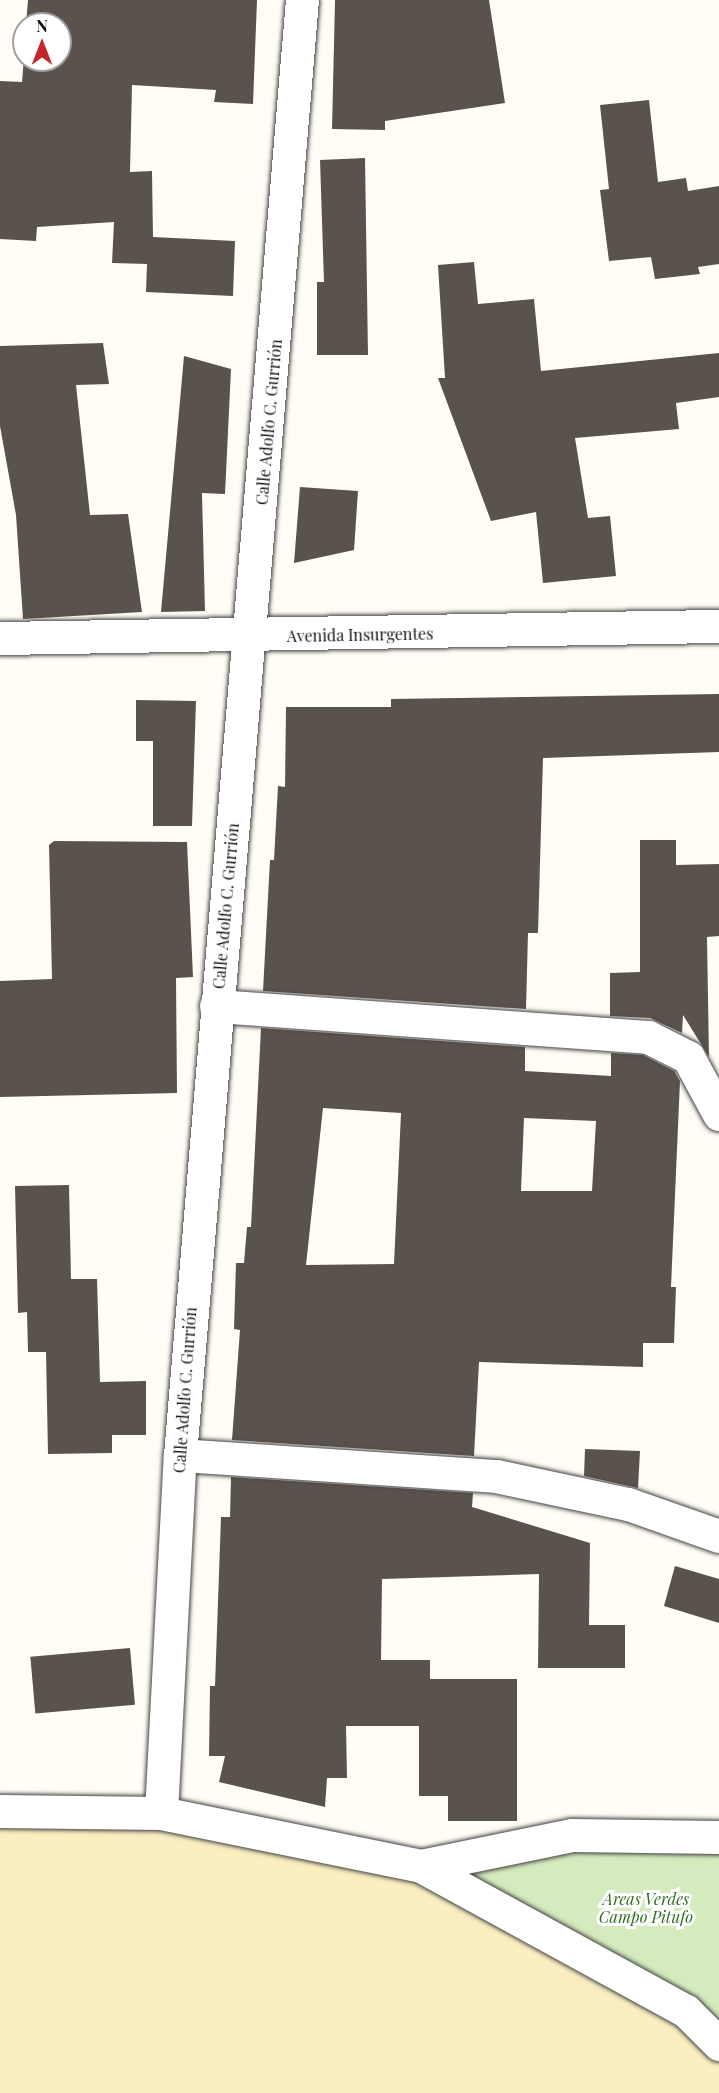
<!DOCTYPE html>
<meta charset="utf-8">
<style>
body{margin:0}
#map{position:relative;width:719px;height:2093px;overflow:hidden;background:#fffdf5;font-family:"Playfair Display",serif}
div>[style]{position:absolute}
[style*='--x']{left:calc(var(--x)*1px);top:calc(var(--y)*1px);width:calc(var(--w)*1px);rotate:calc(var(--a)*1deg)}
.green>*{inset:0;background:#d5ebbd}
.sand>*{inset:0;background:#fbeec1}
.building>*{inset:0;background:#5a524d;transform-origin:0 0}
.roads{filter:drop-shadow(0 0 2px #444) drop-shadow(0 0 2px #444)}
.minor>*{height:33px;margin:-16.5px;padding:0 16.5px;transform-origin:16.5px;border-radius:16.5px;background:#fff}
span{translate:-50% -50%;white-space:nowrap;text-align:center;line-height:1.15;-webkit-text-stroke:6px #fff;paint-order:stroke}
.street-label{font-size:16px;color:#111}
.park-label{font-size:16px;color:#2f6b1f;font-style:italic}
.north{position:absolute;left:12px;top:12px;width:60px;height:60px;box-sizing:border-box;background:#fff;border:2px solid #a0a0a0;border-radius:50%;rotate:0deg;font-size:16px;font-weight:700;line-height:24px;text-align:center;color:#111}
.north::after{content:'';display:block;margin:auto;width:21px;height:27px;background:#c4262e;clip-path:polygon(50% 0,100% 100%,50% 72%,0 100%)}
</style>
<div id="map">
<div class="green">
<i style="clip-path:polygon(719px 1837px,719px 2044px,421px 1866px)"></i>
</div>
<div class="sand">
<i style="clip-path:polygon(0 1811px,161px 1813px,421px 1866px,719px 2044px,719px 2093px,0 2093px)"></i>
</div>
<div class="building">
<i style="clip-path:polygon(28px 0,257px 0,253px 104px,214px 102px,216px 90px,132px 85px,130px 172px,152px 171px,153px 237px,235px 241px,233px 296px,146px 292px,147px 264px,112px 263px,114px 222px,37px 227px,36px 241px,0 239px,0 81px,22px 82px,24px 57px,60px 60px,60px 24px,26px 24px)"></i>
<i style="clip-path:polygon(335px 0,489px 0,505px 103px,385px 121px,385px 130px,332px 129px)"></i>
<i style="clip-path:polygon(649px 100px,658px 182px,686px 178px,688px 191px,719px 186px,719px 264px,698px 267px,700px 274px,655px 279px,651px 257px,609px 261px,600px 190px,609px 189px,600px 105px)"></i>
<i style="clip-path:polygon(365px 158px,368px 355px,317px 355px,317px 282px,324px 282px,320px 160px)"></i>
<i style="clip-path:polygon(474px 262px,478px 304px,534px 299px,541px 371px,719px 353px,719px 397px,676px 403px,679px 429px,575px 438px,588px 518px,610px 516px,616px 576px,543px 583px,536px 512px,491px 521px,438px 378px,445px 378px,438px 265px)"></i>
<i style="clip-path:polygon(103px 343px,109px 384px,76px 385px,90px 515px,128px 514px,142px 612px,23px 619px,16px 515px,0 426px,0 346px)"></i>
<i style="clip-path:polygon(184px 356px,231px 369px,225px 494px,202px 493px,205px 611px,161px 612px)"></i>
<i style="clip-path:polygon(300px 487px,358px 491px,354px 550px,294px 563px)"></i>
<i style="clip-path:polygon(719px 694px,719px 752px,543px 758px,538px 933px,528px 933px,526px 1009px,263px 991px,270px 860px,274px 860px,278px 786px,285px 787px,286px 707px,391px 707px,391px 699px)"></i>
<i style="clip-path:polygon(136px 700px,196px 701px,192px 826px,153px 826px,153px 741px,136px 741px)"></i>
<i style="clip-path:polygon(640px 840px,676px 840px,676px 865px,719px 864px,719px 936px,707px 937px,709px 1057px,683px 1015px,682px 1033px,650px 1018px,610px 1016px,610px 973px,640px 972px)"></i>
<i style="clip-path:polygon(54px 841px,187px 842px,193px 977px,176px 978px,177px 1093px,0 1097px,0 981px,52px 979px,49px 845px)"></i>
<i style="clip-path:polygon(evenodd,261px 1028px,525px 1047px,525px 1071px,611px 1076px,611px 1053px,643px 1055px,674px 1071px,680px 1081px,671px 1287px,676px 1287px,674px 1343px,643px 1343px,643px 1367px,479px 1362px,474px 1456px,232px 1440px,240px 1330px,234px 1329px,236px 1263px,244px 1263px,247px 1227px,251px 1227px,261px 1028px,323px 1108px,401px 1113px,394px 1264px,306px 1265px,323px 1108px,261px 1028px,524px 1118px,596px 1121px,592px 1191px,521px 1191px,524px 1118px)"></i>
<i style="clip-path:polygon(69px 1185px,71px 1279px,97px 1279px,100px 1382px,146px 1381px,146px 1435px,112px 1435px,112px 1453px,48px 1454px,46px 1352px,28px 1352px,27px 1312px,18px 1313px,15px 1186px)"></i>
<i style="clip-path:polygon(585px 1449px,640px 1451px,638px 1488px,584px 1476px)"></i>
<i style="clip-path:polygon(231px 1477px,473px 1493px,472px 1507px,590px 1543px,589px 1625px,625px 1625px,625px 1668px,538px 1668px,539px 1574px,382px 1579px,381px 1660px,430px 1660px,430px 1679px,517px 1679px,517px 1821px,448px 1821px,448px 1796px,419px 1796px,419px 1726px,346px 1726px,347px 1778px,327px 1778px,325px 1807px,219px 1782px,225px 1756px,209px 1756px,210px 1686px,215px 1686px,221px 1517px,230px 1517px)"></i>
<i style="clip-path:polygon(675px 1566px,719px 1579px,719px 1623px,664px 1606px)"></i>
<i style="left:130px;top:1648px;width:57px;height:100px;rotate:85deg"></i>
</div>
<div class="roads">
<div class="minor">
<i style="--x:0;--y:638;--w:719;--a:-0.96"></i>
<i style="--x:216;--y:1006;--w:433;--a:4.1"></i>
<i style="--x:648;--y:1037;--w:45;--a:26.6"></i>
<i style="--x:688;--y:1057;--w:65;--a:61.5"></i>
<i style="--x:180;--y:1455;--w:317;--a:3.8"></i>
<i style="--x:496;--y:1476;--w:135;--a:12"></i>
<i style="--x:628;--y:1504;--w:96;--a:19.4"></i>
<i style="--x:0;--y:1811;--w:161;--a:0.7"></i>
<i style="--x:161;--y:1813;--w:265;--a:11.5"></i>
<i style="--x:421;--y:1866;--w:302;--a:28.7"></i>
<i style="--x:686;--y:2011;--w:47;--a:45"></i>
<i style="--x:161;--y:1813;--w:359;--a:-87"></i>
<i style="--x:180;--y:1455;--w:1460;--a:-85.21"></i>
<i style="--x:421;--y:1866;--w:154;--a:-11.6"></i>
<i style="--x:572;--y:1835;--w:147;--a:0.8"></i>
</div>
</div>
<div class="street-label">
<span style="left:269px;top:422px;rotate:-85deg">Calle Adolfo C. Gurrión</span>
<span style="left:360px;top:635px;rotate:-1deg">Avenida Insurgentes</span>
<span style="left:226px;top:906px;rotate:-85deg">Calle Adolfo C. Gurrión</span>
<span style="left:185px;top:1390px;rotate:-86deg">Calle Adolfo C. Gurrión</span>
</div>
<div class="park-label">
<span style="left:646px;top:1908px">Areas Verdes<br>Campo Pitufo</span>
</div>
<div class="north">N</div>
</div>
